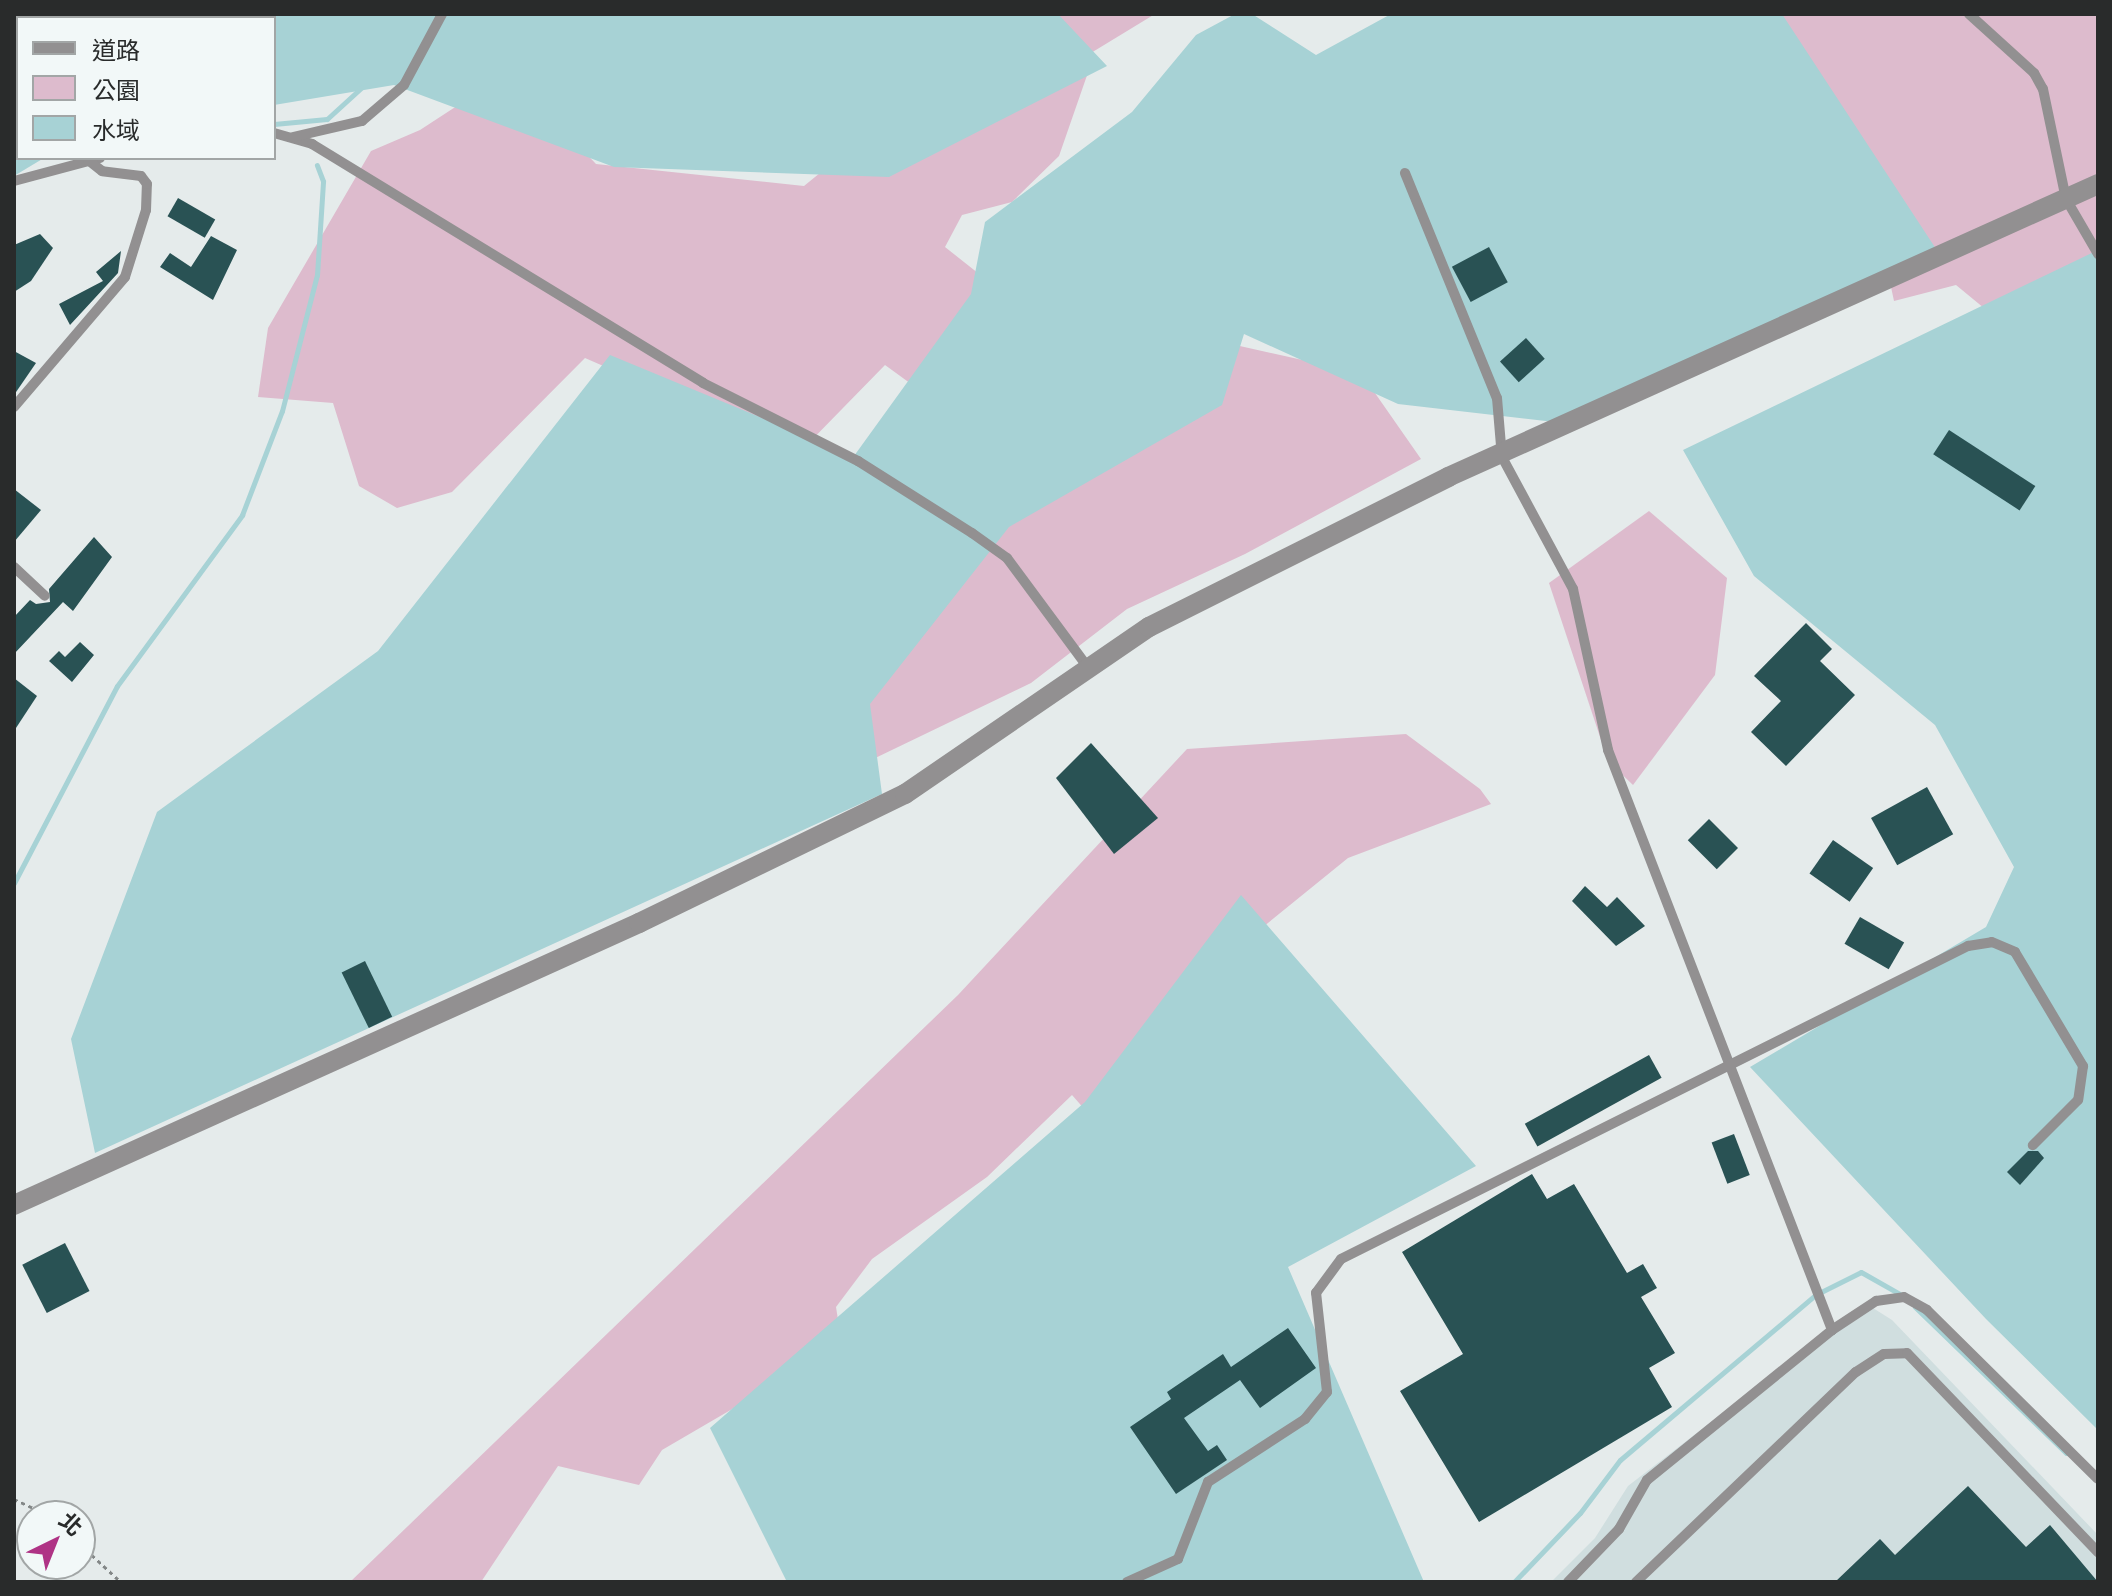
<!DOCTYPE html>
<meta charset="utf-8">
<style>
body{margin:0}
#map{position:relative;width:2112px;height:1596px;overflow:hidden;background:#e5ebeb;font-family:"Archivo Narrow","Noto Sans TC",sans-serif}
div>[style]{position:absolute}
[style*='--x']{left:calc(var(--x)*1px);top:calc(var(--y)*1px);width:calc(var(--w)*1px);rotate:calc(var(--a)*1deg)}
.built>*{inset:0;background:#d0dedf}
.green>*{inset:0;background:#ddbbcd}
.water>*{inset:0;background:#a7d2d5}
.stream>*{height:5px;margin:-2.5px;padding:0 2.5px;transform-origin:2.5px;border-radius:2.5px;background:#a7d2d5}
.building>*{inset:0;background:#295254;transform-origin:0 0}
.path>*{height:3px;margin-top:-1.5px;transform-origin:0;background:repeating-linear-gradient(90deg,#838787 0 4px,transparent 0 8px)}
.service>*{height:10px;margin:-5px;padding:0 5px;transform-origin:5px;border-radius:5px;background:#929091}
.tertiary>*{height:20px;margin:-10px;padding:0 10px;transform-origin:10px;border-radius:10px;background:#929091}
span{translate:-50% -50%;white-space:nowrap;text-align:center;line-height:1.15;-webkit-text-stroke:8px #f2f8f8;paint-order:stroke}
.frame{position:absolute;inset:0;border:16px solid #292b2b;pointer-events:none}
.legend{position:absolute;left:16px;top:16px;width:260px;height:144px;box-sizing:border-box;background:#f2f8f8;border:2px solid #a2a6a6;margin:0;padding:10px 14px;list-style:none;font-size:24px;color:#292b2b}
.legend li{display:flex;align-items:center;gap:16px;height:40px}
.legend b{width:40px;border:2px solid #a2a6a6}
.north{position:absolute;left:16px;top:1500px;width:80px;height:80px;box-sizing:border-box;background:#f2f8f8;border:2px solid #a2a6a6;border-radius:50%;rotate:43deg;font-size:22px;font-weight:700;line-height:32px;text-align:center;color:#292b2b}
.north::after{content:'';display:block;margin:auto;width:28px;height:36px;background:#af3385;clip-path:polygon(50% 0,100% 100%,50% 72%,0 100%)}
</style>
<div id="map">
<div class="built">
<i style="clip-path:polygon(1865px 1303px,1892px 1320px,2098px 1535px,2098px 1582px,1551px 1582px,1595px 1538px,1628px 1486px)"></i>
</div>
<div class="green">
<i style="clip-path:polygon(1046px 14px,1155px 14px,1086px 56px,1092px 61px,1059px 156px,1012px 202px,962px 215px,945px 247px,1118px 384px,1222px 342px,1361px 373px,1421px 459px,1245px 554px,1127px 609px,1031px 683px,840px 775px,871px 651px,1002px 450px,885px 365px,800px 452px,585px 358px,452px 492px,397px 508px,359px 486px,333px 403px,258px 397px,268px 328px,371px 151px,420px 130px,509px 72px,596px 164px,804px 186px,956px 62px)"></i>
<i style="clip-path:polygon(1746px 14px,2098px 14px,2098px 402px,1956px 285px,1894px 301px,1884px 254px)"></i>
<i style="clip-path:polygon(1649px 511px,1727px 578px,1715px 675px,1633px 785px,1608px 761px,1549px 583px)"></i>
<i style="clip-path:polygon(1406px 734px,1480px 789px,1491px 804px,1348px 858px,1221px 961px,1108px 1136px,1072px 1095px,987px 1177px,872px 1259px,836px 1307px,842px 1345px,662px 1450px,639px 1485px,558px 1466px,481px 1582px,350px 1582px,958px 995px,1187px 749px)"></i>
</div>
<div class="water">
<i style="clip-path:polygon(14px 14px,1058px 14px,1107px 66px,889px 177px,614px 167px,394px 85px,274px 105px,274px 18px,18px 18px,18px 158px,44px 158px,14px 176px)"></i>
<i style="clip-path:polygon(1235px 14px,1252px 14px,1316px 55px,1391px 14px,1782px 14px,1940px 255px,1563px 423px,1398px 404px,1244px 334px,1222px 405px,1009px 527px,870px 704px,882px 794px,95px 1153px,71px 1039px,157px 812px,378px 651px,610px 355px,854px 456px,971px 294px,985px 222px,1132px 112px,1196px 35px)"></i>
<i style="clip-path:polygon(2098px 250px,2098px 1430px,1986px 1319px,1750px 1067px,1986px 927px,2014px 867px,1935px 725px,1754px 576px,1683px 450px)"></i>
<i style="clip-path:polygon(1241px 895px,1476px 1166px,1288px 1267px,1424px 1582px,787px 1582px,710px 1428px,1085px 1102px)"></i>
</div>
<div class="stream">
<i style="--x:274;--y:124;--w:53;--a:-5.4"></i>
<i style="--x:327;--y:119;--w:46;--a:-42.4"></i>
<i style="--x:14;--y:883;--w:222;--a:-62.4"></i>
<i style="--x:117;--y:686;--w:212;--a:-53.8"></i>
<i style="--x:242;--y:515;--w:111;--a:-69"></i>
<i style="--x:282;--y:411;--w:140;--a:-75.6"></i>
<i style="--x:317;--y:275;--w:94;--a:-86.3"></i>
<i style="--x:323;--y:181;--w:17;--a:-111"></i>
<i style="--x:1915;--y:1307;--w:210;--a:44"></i>
<i style="--x:1514;--y:1582;--w:95;--a:-46.3"></i>
<i style="--x:1580;--y:1513;--w:66;--a:-53"></i>
<i style="--x:1620;--y:1460;--w:255;--a:-40.2"></i>
<i style="--x:1815;--y:1295;--w:51;--a:-26.6"></i>
<i style="--x:1861;--y:1272;--w:51;--a:29.6"></i>
</div>
<div class="building">
<i style="left:178px;top:198px;width:43px;height:21px;rotate:30deg"></i>
<i style="clip-path:polygon(40px 234px,53px 248px,31px 281px,14px 292px,14px 245px)"></i>
<i style="clip-path:polygon(211px 236px,237px 250px,213px 300px,160px 267px,170px 253px,191px 267px)"></i>
<i style="left:1489px;top:247px;width:40px;height:42px;rotate:62deg"></i>
<i style="clip-path:polygon(121px 251px,118px 273px,70px 325px,59px 304px,103px 281px,96px 272px)"></i>
<i style="left:1526px;top:338px;width:28px;height:35px;rotate:48deg"></i>
<i style="clip-path:polygon(14px 351px,36px 363px,14px 395px)"></i>
<i style="left:1949px;top:430px;width:103px;height:29px;rotate:33deg"></i>
<i style="clip-path:polygon(14px 489px,41px 510px,14px 542px)"></i>
<i style="clip-path:polygon(94px 537px,112px 557px,73px 611px,63px 602px,14px 654px,14px 617px,30px 600px,36px 604px,50px 602px,49px 589px)"></i>
<i style="clip-path:polygon(1806px 623px,1832px 649px,1820px 661px,1855px 695px,1786px 766px,1751px 732px,1781px 701px,1754px 676px)"></i>
<i style="clip-path:polygon(80px 642px,94px 655px,72px 682px,49px 661px,59px 651px,65px 657px)"></i>
<i style="clip-path:polygon(14px 678px,37px 696px,14px 731px)"></i>
<i style="clip-path:polygon(1091px 743px,1158px 818px,1114px 854px,1056px 778px)"></i>
<i style="left:1927px;top:787px;width:54px;height:64px;rotate:61deg"></i>
<i style="left:1709px;top:819px;width:41px;height:30px;rotate:45deg"></i>
<i style="left:1833px;top:840px;width:49px;height:41px;rotate:35deg"></i>
<i style="clip-path:polygon(1585px 886px,1607px 907px,1617px 897px,1645px 926px,1616px 946px,1572px 901px)"></i>
<i style="left:1860px;top:917px;width:51px;height:31px;rotate:30deg"></i>
<i style="left:365px;top:961px;width:62px;height:26px;rotate:64deg"></i>
<i style="left:1649px;top:1055px;width:26px;height:142px;rotate:61deg"></i>
<i style="left:1734px;top:1134px;width:44px;height:24px;rotate:69deg"></i>
<i style="clip-path:polygon(2028px 1151px,2038px 1151px,2044px 1158px,2020px 1185px,2007px 1172px)"></i>
<i style="clip-path:polygon(1532px 1174px,1547px 1199px,1574px 1184px,1627px 1273px,1643px 1264px,1657px 1288px,1641px 1297px,1675px 1353px,1649px 1368px,1672px 1407px,1479px 1522px,1400px 1391px,1463px 1354px,1402px 1252px)"></i>
<i style="left:65px;top:1243px;width:54px;height:48px;rotate:63deg"></i>
<i style="clip-path:polygon(1288px 1328px,1316px 1368px,1260px 1408px,1240px 1380px,1184px 1418px,1208px 1451px,1217px 1445px,1227px 1460px,1176px 1494px,1130px 1427px,1171px 1399px,1167px 1392px,1223px 1354px,1231px 1367px)"></i>
<i style="clip-path:polygon(1968px 1486px,2026px 1547px,2050px 1525px,2098px 1582px,1835px 1582px,1880px 1539px,1895px 1555px)"></i>
</div>
<div class="path">
<i style="--x:14;--y:1499;--w:40;--a:25"></i>
<i style="--x:80;--y:1544;--w:56;--a:42.8"></i>
</div>
<div class="service">
<i style="--x:184;--y:14;--w:4;--a:63"></i>
<i style="--x:1969;--y:14;--w:88;--a:42.2"></i>
<i style="--x:2034;--y:73;--w:18;--a:61"></i>
<i style="--x:2043;--y:89;--w:112;--a:78.2"></i>
<i style="--x:2066;--y:199;--w:64;--a:59.8"></i>
<i style="--x:274;--y:133;--w:40;--a:16"></i>
<i style="--x:312;--y:144;--w:458;--a:31.4"></i>
<i style="--x:703;--y:383;--w:174;--a:26.7"></i>
<i style="--x:858;--y:461;--w:135;--a:32.3"></i>
<i style="--x:972;--y:533;--w:43;--a:35.5"></i>
<i style="--x:1007;--y:558;--w:134;--a:53.5"></i>
<i style="--x:293;--y:137;--w:71;--a:-13.1"></i>
<i style="--x:362;--y:121;--w:55;--a:-40.6"></i>
<i style="--x:404;--y:85;--w:81;--a:-61.8"></i>
<i style="--x:1405;--y:173;--w:243;--a:67.8"></i>
<i style="--x:1497;--y:398;--w:59;--a:85.2"></i>
<i style="--x:1502;--y:457;--w:150;--a:61.7"></i>
<i style="--x:1573;--y:589;--w:165;--a:77.7"></i>
<i style="--x:1608;--y:750;--w:622;--a:68.88"></i>
<i style="--x:14;--y:181;--w:89;--a:-15"></i>
<i style="--x:14;--y:407;--w:171;--a:-49.5"></i>
<i style="--x:125;--y:277;--w:70;--a:-72.6"></i>
<i style="--x:146;--y:210;--w:26;--a:-88"></i>
<i style="--x:147;--y:184;--w:10;--a:-127"></i>
<i style="--x:141;--y:176;--w:39;--a:-173"></i>
<i style="--x:102;--y:171;--w:18;--a:-142"></i>
<i style="--x:14;--y:567;--w:42;--a:43.1"></i>
<i style="--x:1127;--y:1582;--w:56;--a:-24.3"></i>
<i style="--x:1178;--y:1559;--w:83;--a:-68.7"></i>
<i style="--x:1208;--y:1482;--w:116;--a:-33"></i>
<i style="--x:1305;--y:1419;--w:35;--a:-51"></i>
<i style="--x:1327;--y:1392;--w:100;--a:-96.3"></i>
<i style="--x:1316;--y:1293;--w:42;--a:-53.7"></i>
<i style="--x:1341;--y:1259;--w:701;--a:-26.53"></i>
<i style="--x:1968;--y:946;--w:24;--a:-9"></i>
<i style="--x:1992;--y:942;--w:25;--a:23"></i>
<i style="--x:2015;--y:952;--w:133;--a:59.2"></i>
<i style="--x:2083;--y:1066;--w:34;--a:98"></i>
<i style="--x:2078;--y:1100;--w:64;--a:135"></i>
<i style="--x:1568;--y:1582;--w:74;--a:-46.1"></i>
<i style="--x:1619;--y:1529;--w:56;--a:-60.3"></i>
<i style="--x:1647;--y:1480;--w:238;--a:-39"></i>
<i style="--x:1832;--y:1330;--w:53;--a:-33.4"></i>
<i style="--x:1876;--y:1301;--w:28;--a:-8"></i>
<i style="--x:1904;--y:1297;--w:26;--a:29"></i>
<i style="--x:1927;--y:1310;--w:240;--a:44.7"></i>
<i style="--x:1636;--y:1582;--w:304;--a:-43.7"></i>
<i style="--x:1856;--y:1372;--w:33;--a:-33"></i>
<i style="--x:1884;--y:1354;--w:23;--a:-2"></i>
<i style="--x:1907;--y:1353;--w:276;--a:46.2"></i>
</div>
<div class="tertiary">
<i style="--x:14;--y:1205;--w:686;--a:-24.28"></i>
<i style="--x:639;--y:923;--w:296;--a:-25.9"></i>
<i style="--x:905;--y:794;--w:296;--a:-34.4"></i>
<i style="--x:1149;--y:627;--w:335;--a:-26.6"></i>
<i style="--x:1448;--y:477;--w:713;--a:-24.26"></i>
</div>
<div class="frame"></div>
<ul class="legend">
<li><b style="height:10px;background:#929091"></b>道路</li>
<li><b style="height:22px;background:#ddbbcd"></b>公園</li>
<li><b style="height:22px;background:#a7d2d5"></b>水域</li>
</ul>
<div class="north">北</div>
</div>
